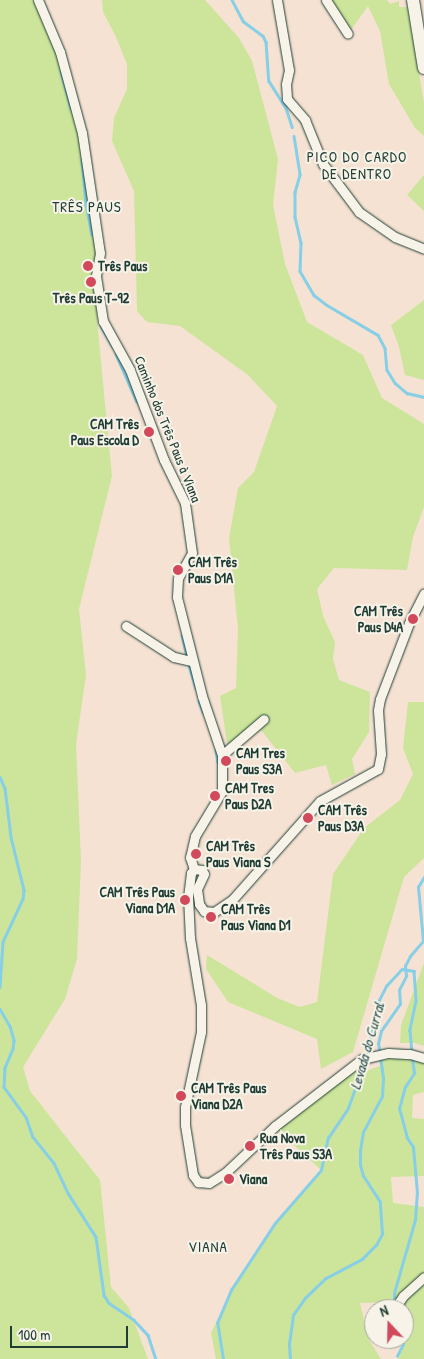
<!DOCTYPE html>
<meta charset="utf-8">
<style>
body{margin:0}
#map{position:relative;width:424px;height:1359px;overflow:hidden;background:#f5e2d3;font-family:"Patrick Hand",sans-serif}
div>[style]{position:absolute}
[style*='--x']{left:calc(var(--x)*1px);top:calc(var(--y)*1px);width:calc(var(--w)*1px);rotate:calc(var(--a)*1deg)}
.green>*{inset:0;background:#cce59b}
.stream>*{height:2.5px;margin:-1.25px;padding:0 1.25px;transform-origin:1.25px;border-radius:1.25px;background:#86cfe6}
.roads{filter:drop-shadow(0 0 1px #1f3d34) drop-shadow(0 0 1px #1f3d34)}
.minor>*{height:9px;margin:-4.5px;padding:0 4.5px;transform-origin:4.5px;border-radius:4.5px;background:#f7f3e8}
.secondary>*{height:12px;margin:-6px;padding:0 6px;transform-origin:6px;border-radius:6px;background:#f7f3e8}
.dots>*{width:14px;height:14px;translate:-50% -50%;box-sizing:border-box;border:2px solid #f7f3e8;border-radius:50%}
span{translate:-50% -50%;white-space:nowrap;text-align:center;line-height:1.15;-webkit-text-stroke:4px #f7f3e8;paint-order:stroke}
.poi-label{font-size:14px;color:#1f3d34;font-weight:700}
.left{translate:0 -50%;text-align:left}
.right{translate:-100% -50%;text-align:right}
.street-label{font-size:14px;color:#1f3d34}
.neighbourhood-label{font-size:15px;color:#1f3d34;letter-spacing:1px}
.water-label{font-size:15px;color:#345a58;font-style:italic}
.north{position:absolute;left:364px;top:1299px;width:50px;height:50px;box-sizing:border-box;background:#f7f3e8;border:1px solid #a1aaa0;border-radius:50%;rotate:339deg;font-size:14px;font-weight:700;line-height:20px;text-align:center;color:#1f3d34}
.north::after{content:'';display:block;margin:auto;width:18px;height:22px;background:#d1495b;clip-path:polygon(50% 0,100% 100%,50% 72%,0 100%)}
.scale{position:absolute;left:10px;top:1326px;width:118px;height:22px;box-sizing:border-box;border:2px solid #1f3d34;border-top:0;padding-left:6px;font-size:15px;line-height:18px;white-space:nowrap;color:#1f3d34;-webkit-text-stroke:4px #f7f3e8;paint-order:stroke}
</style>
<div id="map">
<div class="green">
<i style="clip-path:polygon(0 0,38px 0,54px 36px,82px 133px,100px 253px,96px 276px,97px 320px,112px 476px,79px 609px,86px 675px,76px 744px,81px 861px,77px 959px,65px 999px,23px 1067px,30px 1091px,100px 1180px,111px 1287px,129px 1308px,148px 1359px,0 1359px)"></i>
<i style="clip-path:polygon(102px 0,205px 0,239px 38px,252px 61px,278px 159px,273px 205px,285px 264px,307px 322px,363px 355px,382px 398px,424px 424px,424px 507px,413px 537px,407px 570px,334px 568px,317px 589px,323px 616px,335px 642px,333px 659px,339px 680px,370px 692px,369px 732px,352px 759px,355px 774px,332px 785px,326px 765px,295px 773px,261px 730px,228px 750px,220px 696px,236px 688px,238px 629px,229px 538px,238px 488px,254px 472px,277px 406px,248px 375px,180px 326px,147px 322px,137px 311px,134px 191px,112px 141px,114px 118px,127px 89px,127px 64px,116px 37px,103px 12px)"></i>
<i style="clip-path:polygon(326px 0,387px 0,390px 4px,399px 1px,399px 7px,408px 7px,424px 103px,424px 136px,415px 128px,389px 84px,380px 31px,368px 6px,348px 34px)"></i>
<i style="clip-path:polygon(424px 175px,424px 211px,407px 195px)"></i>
<i style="clip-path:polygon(424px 300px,424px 380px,405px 375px,399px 347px,391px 325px)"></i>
<i style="clip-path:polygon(408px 702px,424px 702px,424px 858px,404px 877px,353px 1052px,321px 1069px,317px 1039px,228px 1002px,206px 969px,207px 955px,277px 998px,300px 1007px,317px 1002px,333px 874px,364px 828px,400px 800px,413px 774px,403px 748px)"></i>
<i style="clip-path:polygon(424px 963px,424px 1046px,415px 1043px,400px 1043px,401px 1025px)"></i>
<i style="clip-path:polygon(379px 1056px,424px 1058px,424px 1092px,413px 1095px,412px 1118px,424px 1119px,424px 1176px,391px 1177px,393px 1203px,424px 1207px,424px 1359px,398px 1359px,405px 1342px,404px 1309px,400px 1309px,399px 1302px,360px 1303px,369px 1340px,381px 1359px,216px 1359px,211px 1333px,232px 1290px,275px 1224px,321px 1170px,278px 1130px,291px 1116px,357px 1062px,363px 1072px,380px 1066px)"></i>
</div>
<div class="stream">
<i style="--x:232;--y:0;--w:24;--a:62"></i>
<i style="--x:243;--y:21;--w:25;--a:37"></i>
<i style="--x:263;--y:36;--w:7;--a:63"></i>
<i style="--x:266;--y:42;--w:39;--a:86"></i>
<i style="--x:269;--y:81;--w:32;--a:58"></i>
<i style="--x:286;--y:108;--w:20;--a:72"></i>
<i style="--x:61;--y:71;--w:39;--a:75"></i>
<i style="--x:294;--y:136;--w:39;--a:81"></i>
<i style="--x:300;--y:175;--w:18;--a:106"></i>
<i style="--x:295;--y:192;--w:25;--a:90"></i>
<i style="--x:295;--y:217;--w:27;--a:77"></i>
<i style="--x:301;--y:243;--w:28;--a:92"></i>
<i style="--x:300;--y:271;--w:28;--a:60"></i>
<i style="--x:314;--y:295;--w:16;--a:38"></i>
<i style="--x:327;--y:305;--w:59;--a:30.5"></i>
<i style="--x:378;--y:335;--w:15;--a:62"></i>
<i style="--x:385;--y:348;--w:22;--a:85"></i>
<i style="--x:387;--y:370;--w:15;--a:58"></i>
<i style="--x:395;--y:383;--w:16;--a:40"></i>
<i style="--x:407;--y:393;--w:17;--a:13"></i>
<i style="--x:82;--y:159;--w:45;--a:84.9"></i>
<i style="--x:86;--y:204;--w:31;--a:79"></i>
<i style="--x:101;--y:326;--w:24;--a:60"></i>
<i style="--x:116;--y:354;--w:52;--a:66.4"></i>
<i style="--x:182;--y:635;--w:23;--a:77"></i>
<i style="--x:188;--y:662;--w:27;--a:73"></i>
<i style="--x:199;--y:701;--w:12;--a:70"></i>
<i style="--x:216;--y:750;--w:12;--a:81"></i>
<i style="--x:0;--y:777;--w:12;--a:66"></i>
<i style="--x:5;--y:788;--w:49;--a:83"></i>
<i style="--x:11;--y:837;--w:55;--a:76.2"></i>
<i style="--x:24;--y:890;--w:9;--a:96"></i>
<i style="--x:23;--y:899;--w:47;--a:114.9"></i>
<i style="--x:3;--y:942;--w:45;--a:93.8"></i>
<i style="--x:0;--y:1009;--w:20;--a:60"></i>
<i style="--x:10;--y:1026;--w:15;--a:74"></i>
<i style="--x:14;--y:1040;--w:9;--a:96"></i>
<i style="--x:13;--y:1049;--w:21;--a:113"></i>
<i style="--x:5;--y:1068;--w:19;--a:93"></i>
<i style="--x:4;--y:1087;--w:37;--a:54"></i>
<i style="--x:26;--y:1117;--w:21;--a:71"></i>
<i style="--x:33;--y:1137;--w:33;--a:51"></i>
<i style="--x:54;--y:1163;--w:33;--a:65"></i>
<i style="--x:68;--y:1193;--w:52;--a:57.5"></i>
<i style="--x:96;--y:1237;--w:59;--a:82.1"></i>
<i style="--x:104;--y:1295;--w:9;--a:58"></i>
<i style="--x:109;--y:1303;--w:30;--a:34"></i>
<i style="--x:134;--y:1320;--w:21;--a:47"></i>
<i style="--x:148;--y:1335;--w:25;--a:72"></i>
<i style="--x:366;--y:1056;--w:57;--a:-76.9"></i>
<i style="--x:379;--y:1000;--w:16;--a:-63"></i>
<i style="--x:386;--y:986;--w:23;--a:-47"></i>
<i style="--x:402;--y:969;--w:12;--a:9"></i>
<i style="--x:414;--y:971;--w:30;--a:86"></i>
<i style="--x:416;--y:1001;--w:30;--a:102"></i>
<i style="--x:410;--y:1030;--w:22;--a:85"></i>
<i style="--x:394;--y:1309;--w:16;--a:-90"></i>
<i style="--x:394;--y:1293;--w:76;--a:-74"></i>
<i style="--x:415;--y:1220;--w:27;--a:-86"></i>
<i style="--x:417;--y:1193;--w:46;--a:-95"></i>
<i style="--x:413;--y:1147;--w:11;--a:-124"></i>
<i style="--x:407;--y:1138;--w:30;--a:-105"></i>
<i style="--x:399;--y:1109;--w:23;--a:-75"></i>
<i style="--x:405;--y:1087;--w:17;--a:-57"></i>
<i style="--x:414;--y:1073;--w:15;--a:-98"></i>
<i style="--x:397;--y:1356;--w:13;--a:-63"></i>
<i style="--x:403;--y:1344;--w:5;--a:-101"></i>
<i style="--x:223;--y:1359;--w:36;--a:-99"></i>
<i style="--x:217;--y:1323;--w:36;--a:-67"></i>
<i style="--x:231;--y:1290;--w:80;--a:-56.7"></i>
<i style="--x:275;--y:1223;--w:70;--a:-49"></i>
<i style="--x:321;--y:1170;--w:33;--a:-78"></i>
<i style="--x:328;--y:1138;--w:36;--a:-56"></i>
<i style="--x:348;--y:1108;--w:50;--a:-70.1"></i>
<i style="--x:290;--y:1359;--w:15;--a:-94"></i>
<i style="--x:289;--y:1344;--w:29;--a:-82"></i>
<i style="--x:293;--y:1315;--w:21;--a:-55"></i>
<i style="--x:305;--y:1298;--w:29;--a:-44"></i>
<i style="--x:326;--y:1278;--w:41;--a:-27.8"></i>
<i style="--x:362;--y:1259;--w:20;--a:-45"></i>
<i style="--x:376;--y:1245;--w:13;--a:-61"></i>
<i style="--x:382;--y:1234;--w:32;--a:-94"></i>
<i style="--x:380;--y:1202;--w:31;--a:-123"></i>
<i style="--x:363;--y:1176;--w:11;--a:-105"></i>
<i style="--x:360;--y:1165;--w:14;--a:-90"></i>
<i style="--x:360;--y:1151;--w:19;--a:-81"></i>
<i style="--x:363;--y:1132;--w:40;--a:-62"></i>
<i style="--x:382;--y:1097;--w:19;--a:-87"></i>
<i style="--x:383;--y:1078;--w:34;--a:-98"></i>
<i style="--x:378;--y:1044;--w:13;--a:-77"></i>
<i style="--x:381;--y:1031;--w:33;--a:-55"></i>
<i style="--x:400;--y:1004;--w:14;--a:-94"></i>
<i style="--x:399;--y:990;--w:16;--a:-63"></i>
<i style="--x:406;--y:976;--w:10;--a:-96"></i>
<i style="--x:405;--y:966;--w:11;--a:-63"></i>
<i style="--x:410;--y:956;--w:20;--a:-49"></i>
<i style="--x:423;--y:941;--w:54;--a:-95.3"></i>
<i style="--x:418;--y:887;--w:12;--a:-59"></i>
</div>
<div class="roads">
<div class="minor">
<i style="--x:38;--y:0;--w:56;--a:67.1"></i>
<i style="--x:60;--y:52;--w:84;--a:74.8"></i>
<i style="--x:82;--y:133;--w:121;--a:81.5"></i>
<i style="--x:100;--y:253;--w:23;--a:100"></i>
<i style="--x:96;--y:276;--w:46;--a:81.2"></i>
<i style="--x:103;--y:321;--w:56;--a:61.1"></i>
<i style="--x:130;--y:370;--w:96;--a:69.3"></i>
<i style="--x:164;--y:460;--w:48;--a:64"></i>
<i style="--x:185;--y:503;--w:50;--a:82"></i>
<i style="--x:192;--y:553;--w:29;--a:119"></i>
<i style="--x:178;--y:578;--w:19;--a:93"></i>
<i style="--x:177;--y:597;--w:102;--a:75.8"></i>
<i style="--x:202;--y:696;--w:62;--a:71.3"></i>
<i style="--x:222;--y:755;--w:36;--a:90"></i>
<i style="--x:222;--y:791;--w:52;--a:121"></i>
<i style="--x:195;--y:836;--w:22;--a:103"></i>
<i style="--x:190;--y:857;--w:13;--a:72"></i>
<i style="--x:277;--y:0;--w:71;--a:80.3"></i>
<i style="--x:289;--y:70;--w:14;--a:102"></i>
<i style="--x:286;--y:84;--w:15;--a:86"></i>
<i style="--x:287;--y:99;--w:28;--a:49"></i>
<i style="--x:305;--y:120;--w:48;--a:67.8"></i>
<i style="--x:323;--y:164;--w:60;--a:53.1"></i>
<i style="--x:359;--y:212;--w:44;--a:34.8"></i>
<i style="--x:395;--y:237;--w:31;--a:22"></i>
<i style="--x:326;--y:0;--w:40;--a:57.1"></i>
<i style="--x:126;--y:626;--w:57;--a:32.9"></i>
<i style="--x:174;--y:657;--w:18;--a:13"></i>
<i style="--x:222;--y:755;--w:55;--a:-40.6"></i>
<i style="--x:194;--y:869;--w:5;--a:127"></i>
<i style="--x:191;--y:873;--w:23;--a:97"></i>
<i style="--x:188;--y:896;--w:42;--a:87.3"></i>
<i style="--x:190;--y:938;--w:68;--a:80.7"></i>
<i style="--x:201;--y:1005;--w:27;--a:90"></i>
<i style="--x:201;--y:1032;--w:77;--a:102"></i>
<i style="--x:185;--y:1107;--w:18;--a:90"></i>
<i style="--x:185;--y:1125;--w:51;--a:80.9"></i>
<i style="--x:193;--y:1175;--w:9;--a:54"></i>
<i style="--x:198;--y:1182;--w:11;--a:5"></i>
<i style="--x:209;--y:1183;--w:19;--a:-32"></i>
<i style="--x:225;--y:1173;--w:69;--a:-43.2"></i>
<i style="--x:275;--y:1126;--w:110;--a:-37.6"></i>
<i style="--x:362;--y:1059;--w:27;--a:-13"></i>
<i style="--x:388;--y:1053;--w:22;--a:3"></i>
<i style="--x:410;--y:1054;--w:15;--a:16"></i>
<i style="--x:194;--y:869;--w:8;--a:7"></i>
<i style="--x:202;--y:870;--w:4;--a:63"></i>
<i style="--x:204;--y:874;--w:17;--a:115"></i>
<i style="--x:197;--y:889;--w:15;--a:82"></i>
<i style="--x:199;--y:904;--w:9;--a:54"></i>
<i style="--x:204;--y:911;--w:10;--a:6"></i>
<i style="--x:214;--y:912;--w:22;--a:-34"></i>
<i style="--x:232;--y:900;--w:132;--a:-48.4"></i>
<i style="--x:320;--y:801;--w:66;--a:-28.9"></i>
<i style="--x:378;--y:769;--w:15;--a:-79"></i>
<i style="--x:381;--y:754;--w:44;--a:-93.9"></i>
<i style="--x:378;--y:710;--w:11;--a:-80"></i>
<i style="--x:380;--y:699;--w:81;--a:-69.1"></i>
<i style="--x:409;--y:623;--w:33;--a:-63"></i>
<i style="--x:399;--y:1309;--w:7;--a:-90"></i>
<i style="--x:399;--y:1302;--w:7;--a:-56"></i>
<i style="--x:403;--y:1296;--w:28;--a:-42"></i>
</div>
<div class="secondary">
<i style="--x:413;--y:0;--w:69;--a:80.8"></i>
</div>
</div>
<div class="dots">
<i style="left:88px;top:266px;background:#d1495b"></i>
<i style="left:91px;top:282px;background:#d1495b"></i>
<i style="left:149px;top:432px;background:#d1495b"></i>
<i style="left:178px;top:570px;background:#d1495b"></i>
<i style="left:413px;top:619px;background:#d1495b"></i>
<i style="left:226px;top:761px;background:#d1495b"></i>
<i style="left:215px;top:796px;background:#d1495b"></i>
<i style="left:308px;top:818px;background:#d1495b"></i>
<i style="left:196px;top:854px;background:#d1495b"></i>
<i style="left:185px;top:900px;background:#d1495b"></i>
<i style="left:211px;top:917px;background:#d1495b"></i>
<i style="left:181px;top:1096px;background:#d1495b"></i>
<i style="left:250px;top:1146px;background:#d1495b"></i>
<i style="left:229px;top:1179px;background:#d1495b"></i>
</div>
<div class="poi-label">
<span class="left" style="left:98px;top:266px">Três Paus</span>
<span style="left:91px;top:298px">Três Paus T-92</span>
<span class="right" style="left:139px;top:432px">CAM Três<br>Paus Escola D</span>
<span class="left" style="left:188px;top:570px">CAM Três<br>Paus D1A</span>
<span class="right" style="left:403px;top:619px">CAM Três<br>Paus D4A</span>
<span class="left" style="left:236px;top:761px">CAM Tres<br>Paus S3A</span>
<span class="left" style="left:225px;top:796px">CAM Tres<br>Paus D2A</span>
<span class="left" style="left:318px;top:818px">CAM Três<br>Paus D3A</span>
<span class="left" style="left:206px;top:854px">CAM Três<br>Paus Viana S</span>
<span class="right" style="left:175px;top:900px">CAM Três Paus<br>Viana D1A</span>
<span class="left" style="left:221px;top:917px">CAM Três<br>Paus Viana D1</span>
<span class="left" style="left:191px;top:1096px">CAM Três Paus<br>Viana D2A</span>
<span class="left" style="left:260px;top:1146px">Rua Nova<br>Três Paus S3A</span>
<span class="left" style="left:239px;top:1179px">Viana</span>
</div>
<div class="street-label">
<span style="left:168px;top:429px;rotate:68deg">Caminho dos Três Paus à Viana</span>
</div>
<div class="neighbourhood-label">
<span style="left:357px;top:165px">PICO DO CARDO<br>DE DENTRO</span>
<span style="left:87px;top:207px">TRÊS PAUS</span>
<span style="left:208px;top:1247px">VIANA</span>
</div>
<div class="water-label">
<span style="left:367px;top:1046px;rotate:-74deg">Levada do Curral</span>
</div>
<div class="north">N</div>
<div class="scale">100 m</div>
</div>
